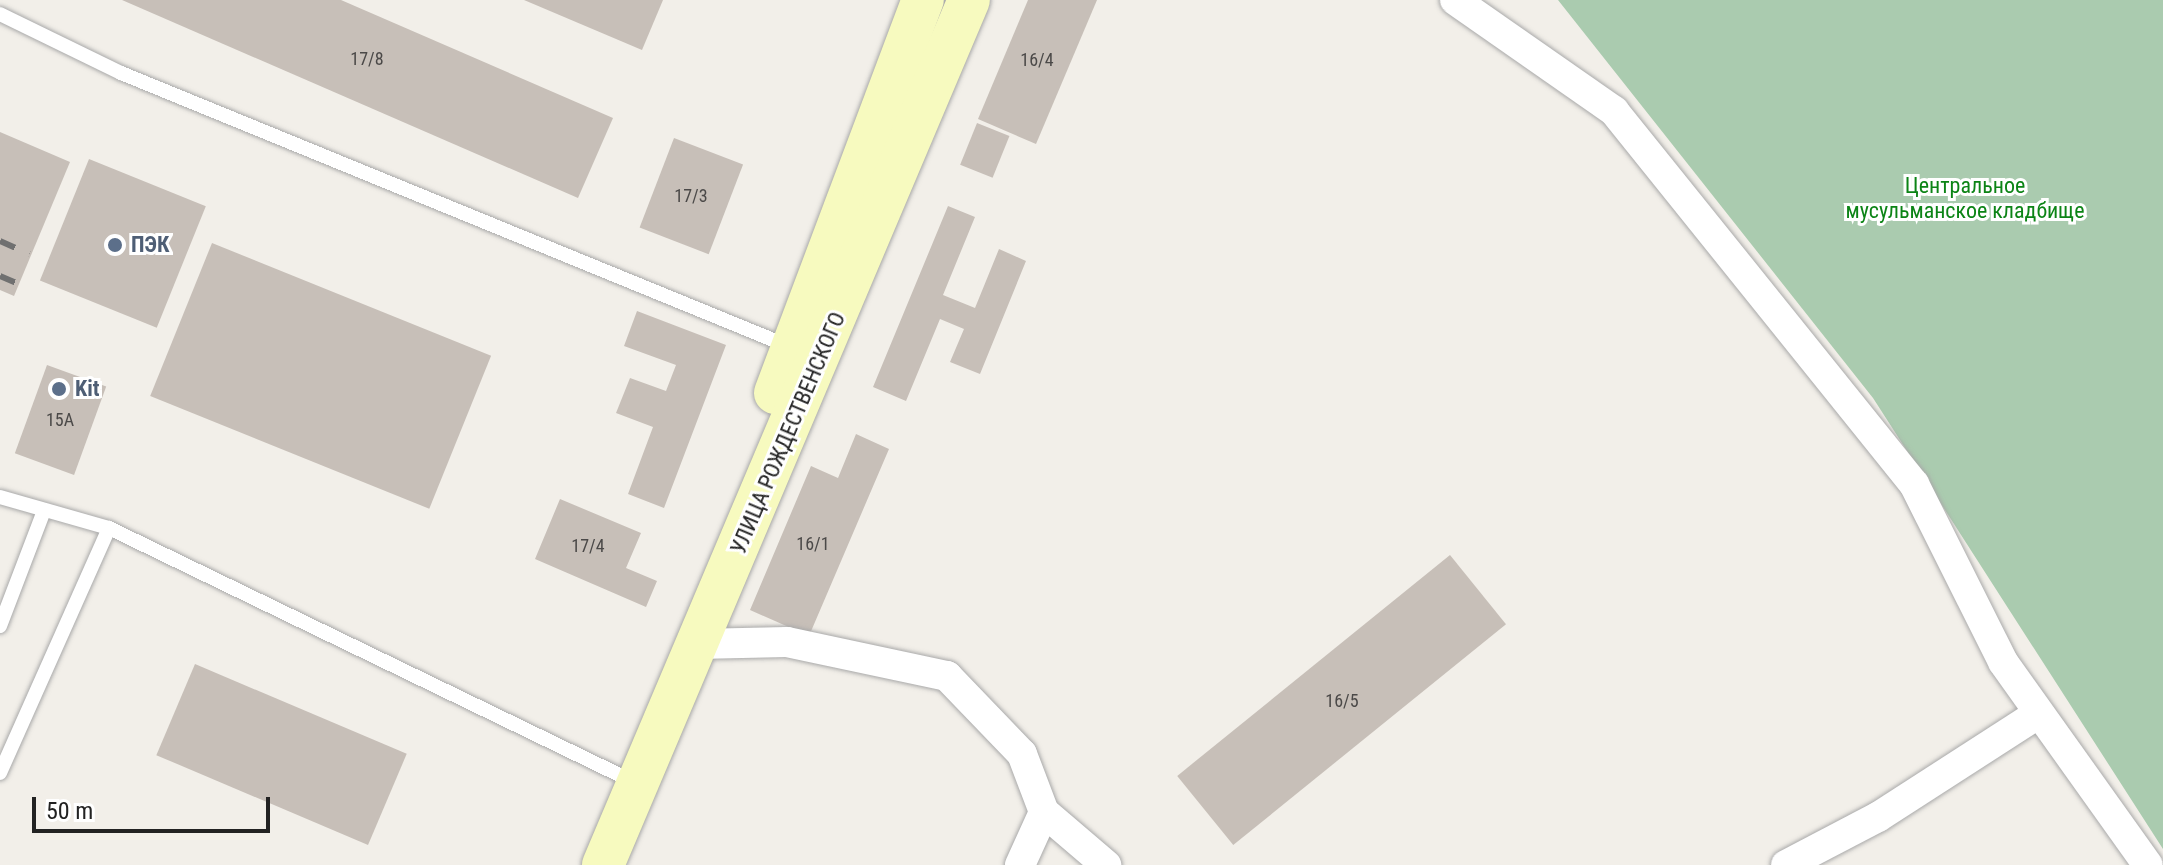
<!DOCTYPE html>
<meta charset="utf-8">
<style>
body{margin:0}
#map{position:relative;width:2163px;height:865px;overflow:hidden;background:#f2efe9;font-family:"Roboto Condensed",sans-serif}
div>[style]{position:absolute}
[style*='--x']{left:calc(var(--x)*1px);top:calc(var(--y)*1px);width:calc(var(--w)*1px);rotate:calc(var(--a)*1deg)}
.cemetery>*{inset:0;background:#aacbaf}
.building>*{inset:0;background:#c7bfb8;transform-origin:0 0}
.roads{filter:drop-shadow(0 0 2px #a9a9a9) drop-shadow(0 0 2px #a9a9a9)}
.service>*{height:14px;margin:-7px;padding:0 7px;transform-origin:7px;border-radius:7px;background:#fff}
.minor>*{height:30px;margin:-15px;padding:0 15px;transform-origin:15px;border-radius:15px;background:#fff}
.secondary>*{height:42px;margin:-21px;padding:0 21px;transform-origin:21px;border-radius:21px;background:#f7fabf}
.rail>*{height:6px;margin-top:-3px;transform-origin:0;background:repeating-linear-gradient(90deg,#707070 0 16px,transparent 0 32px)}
.dots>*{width:22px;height:22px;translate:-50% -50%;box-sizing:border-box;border:4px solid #fff;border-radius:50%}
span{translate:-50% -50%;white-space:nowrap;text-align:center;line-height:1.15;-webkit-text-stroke:6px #fff;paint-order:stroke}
.number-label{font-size:18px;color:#4b4948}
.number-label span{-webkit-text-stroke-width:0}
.park-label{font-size:22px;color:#0c8416}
.service-label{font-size:22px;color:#4e5e75;font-weight:700}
.left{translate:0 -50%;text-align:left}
.street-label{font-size:22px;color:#222}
.scale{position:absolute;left:32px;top:797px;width:238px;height:36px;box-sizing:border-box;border:4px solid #222;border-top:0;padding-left:10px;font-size:24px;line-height:28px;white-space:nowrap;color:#222;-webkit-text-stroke:6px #fff;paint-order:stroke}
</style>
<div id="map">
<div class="cemetery">
<i style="clip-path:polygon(1558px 0,2163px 0,2163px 849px,1873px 398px)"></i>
</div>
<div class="building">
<i style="clip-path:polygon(122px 0,341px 0,613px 118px,578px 198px)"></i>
<i style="clip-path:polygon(524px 0,663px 0,642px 50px)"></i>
<i style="clip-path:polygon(1028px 0,1097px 0,1036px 144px,978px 119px)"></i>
<i style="left:977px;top:123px;width:35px;height:45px;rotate:22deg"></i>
<i style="clip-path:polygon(0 132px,70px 162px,14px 296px,0 290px)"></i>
<i style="left:674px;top:138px;width:74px;height:96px;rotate:21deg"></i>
<i style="left:89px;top:159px;width:126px;height:131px;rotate:22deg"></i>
<i style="clip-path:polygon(948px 206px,975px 217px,943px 295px,975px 308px,999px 249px,1026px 261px,980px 374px,950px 362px,964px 329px,940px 319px,906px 401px,873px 387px)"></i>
<i style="left:212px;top:243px;width:301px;height:165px;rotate:22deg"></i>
<i style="clip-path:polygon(637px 311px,726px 345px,664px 508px,628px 494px,653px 427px,616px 413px,630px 378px,666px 391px,676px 365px,624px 346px)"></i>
<i style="left:47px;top:365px;width:63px;height:94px;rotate:20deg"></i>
<i style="clip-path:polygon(856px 434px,889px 449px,809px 636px,750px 610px,811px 466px,838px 478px)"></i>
<i style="clip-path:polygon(560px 499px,641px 533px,626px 568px,657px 581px,646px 607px,535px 559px)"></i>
<i style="left:1450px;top:555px;width:89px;height:351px;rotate:51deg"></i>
<i style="left:195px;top:664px;width:230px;height:99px;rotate:23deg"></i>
</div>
<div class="roads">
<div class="service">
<i style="--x:0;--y:14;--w:135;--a:26"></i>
<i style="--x:121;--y:73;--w:721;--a:22.26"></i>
<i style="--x:0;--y:497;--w:113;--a:15.9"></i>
<i style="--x:0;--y:626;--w:123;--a:-69.1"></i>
<i style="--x:0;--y:773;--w:268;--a:-66"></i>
<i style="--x:109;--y:528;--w:583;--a:25.82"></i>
</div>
<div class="minor">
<i style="--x:1455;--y:0;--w:194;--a:34.9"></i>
<i style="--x:1614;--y:111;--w:479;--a:51.2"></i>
<i style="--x:1914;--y:484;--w:199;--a:63.4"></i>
<i style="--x:2003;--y:662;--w:249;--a:54.5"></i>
<i style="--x:697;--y:644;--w:90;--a:-1.3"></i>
<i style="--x:787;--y:642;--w:164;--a:12"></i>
<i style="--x:947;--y:676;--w:108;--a:46.1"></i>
<i style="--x:1022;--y:754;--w:62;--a:69.2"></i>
<i style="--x:1044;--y:812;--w:82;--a:40.5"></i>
<i style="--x:1020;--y:865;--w:58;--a:-65.6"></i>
<i style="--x:1786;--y:865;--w:104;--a:-27.6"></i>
<i style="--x:1878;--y:817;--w:190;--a:-32.8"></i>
</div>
<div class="secondary">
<i style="--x:775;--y:393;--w:420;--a:-69.4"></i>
<i style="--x:603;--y:865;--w:939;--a:-67.07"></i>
</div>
</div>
<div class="rail">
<i style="--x:0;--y:241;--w:32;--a:24"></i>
<i style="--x:0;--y:276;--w:21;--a:23"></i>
</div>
<div class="dots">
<i style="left:115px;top:245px;background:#5c6f8a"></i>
<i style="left:59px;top:389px;background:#5c6f8a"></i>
</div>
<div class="number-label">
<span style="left:367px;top:59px">17/8</span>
<span style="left:1037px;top:60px">16/4</span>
<span style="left:691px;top:196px">17/3</span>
<span style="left:60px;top:420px">15А</span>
<span style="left:813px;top:544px">16/1</span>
<span style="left:588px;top:546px">17/4</span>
<span style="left:1342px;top:701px">16/5</span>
</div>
<div class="park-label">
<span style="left:1965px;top:198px">Центральное<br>мусульманское кладбище</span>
</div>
<div class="service-label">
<span class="left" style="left:131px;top:245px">ПЭК</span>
<span class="left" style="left:75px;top:389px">Kit</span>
</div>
<div class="street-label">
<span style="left:788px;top:433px;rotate:-67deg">УЛИЦА РОЖДЕСТВЕНСКОГО</span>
</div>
<div class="scale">50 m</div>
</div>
